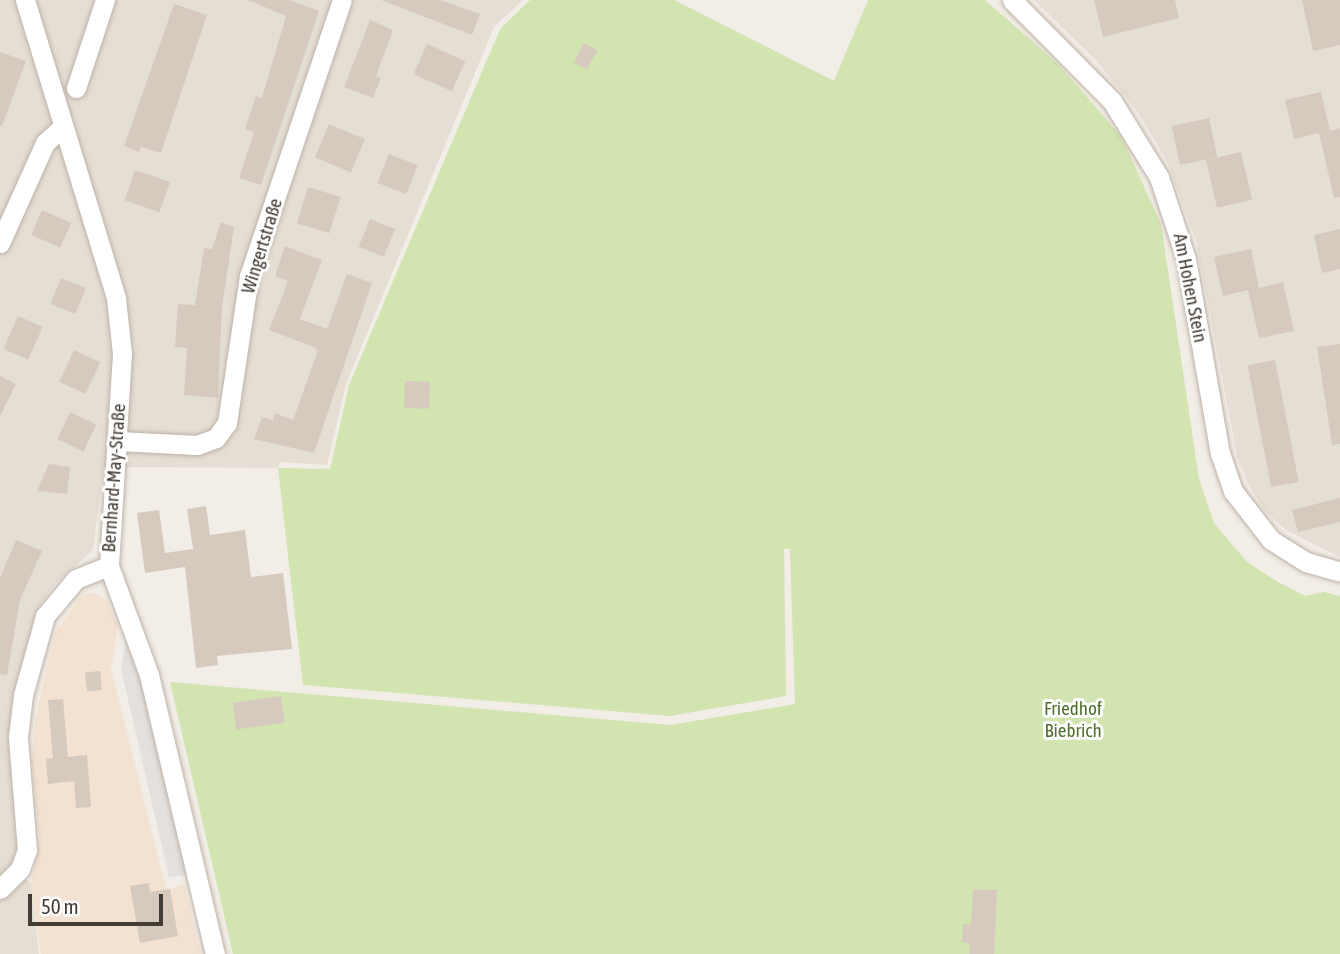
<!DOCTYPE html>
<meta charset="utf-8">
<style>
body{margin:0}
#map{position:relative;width:1340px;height:954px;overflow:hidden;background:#f2ede6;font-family:"Asap Condensed",sans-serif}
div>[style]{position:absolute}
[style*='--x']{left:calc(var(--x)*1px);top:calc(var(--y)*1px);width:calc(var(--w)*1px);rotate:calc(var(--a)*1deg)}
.residential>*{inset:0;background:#e5ded4}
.commercial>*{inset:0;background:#f3e1d1}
.green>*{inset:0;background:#d2e4b0}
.parking>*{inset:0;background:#e3e0de}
.building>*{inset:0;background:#d6cabf;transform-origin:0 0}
.roads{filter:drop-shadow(0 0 2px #bdb3a9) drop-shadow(0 0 2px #bdb3a9)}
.minor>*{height:19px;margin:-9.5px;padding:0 9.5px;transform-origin:9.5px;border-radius:9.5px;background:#fff}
span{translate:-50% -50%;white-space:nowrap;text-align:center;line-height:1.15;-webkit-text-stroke:6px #fff;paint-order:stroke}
.street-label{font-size:19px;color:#443d35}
.park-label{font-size:19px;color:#4e722c}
.scale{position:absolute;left:28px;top:894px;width:135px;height:32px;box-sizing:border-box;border:4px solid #443d35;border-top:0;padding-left:9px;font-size:21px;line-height:24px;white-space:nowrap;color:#443d35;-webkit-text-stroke:5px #fff;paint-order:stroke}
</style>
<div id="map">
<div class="residential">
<i style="clip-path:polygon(0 0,523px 0,494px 27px,346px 384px,327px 465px,280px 462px,278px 468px,104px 467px,93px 550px,53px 586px,39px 607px,25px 655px,19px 843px,13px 867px,31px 884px,39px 954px,0 954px)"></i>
<i style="clip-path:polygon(1034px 0,1340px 0,1340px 557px,1287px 531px,1264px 510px,1248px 484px,1237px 456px,1196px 240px,1166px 159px,1137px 111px,1095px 59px)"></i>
</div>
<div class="commercial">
<i style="clip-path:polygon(92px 593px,107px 600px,118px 625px,111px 670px,166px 889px,184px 885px,201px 954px,41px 954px,31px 884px,40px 843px,32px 763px,35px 721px,55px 633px,82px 595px)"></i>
</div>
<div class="green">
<i style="clip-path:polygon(530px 0,674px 0,834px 81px,868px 0,985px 0,1057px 63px,1121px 136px,1161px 224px,1199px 479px,1214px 523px,1247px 562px,1278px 582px,1305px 596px,1324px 592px,1340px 596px,1340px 954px,233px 954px,170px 682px,670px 725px,795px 704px,790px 549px,784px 549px,786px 696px,670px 716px,303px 685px,278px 468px,330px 469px,349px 385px,486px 62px,501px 28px)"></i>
</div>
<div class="parking">
<i style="clip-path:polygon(126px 639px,139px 674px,188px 875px,169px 877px,121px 669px)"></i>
</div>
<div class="building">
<i style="clip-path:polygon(248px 0,290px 0,319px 11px,261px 185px,239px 178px,254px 132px,245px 129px,256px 96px,262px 98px,286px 16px)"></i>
<i style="clip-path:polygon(381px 0,440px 0,480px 14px,472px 35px)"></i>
<i style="clip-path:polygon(1094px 0,1175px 0,1179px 18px,1103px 37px)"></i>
<i style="clip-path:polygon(1302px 0,1340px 0,1340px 45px,1313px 51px)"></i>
<i style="clip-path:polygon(174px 4px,207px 15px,161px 153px,141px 147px,139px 152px,124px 146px)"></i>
<i style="clip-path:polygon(370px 20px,393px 30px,376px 76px,381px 78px,373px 98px,344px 87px)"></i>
<i style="left:584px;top:43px;width:15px;height:22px;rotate:28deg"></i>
<i style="left:427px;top:44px;width:42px;height:33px;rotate:24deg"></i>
<i style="clip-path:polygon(0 52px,26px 61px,2px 126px,0 126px)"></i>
<i style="clip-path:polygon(1321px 92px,1330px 131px,1340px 128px,1340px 197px,1334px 198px,1319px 133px,1294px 139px,1285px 100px)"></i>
<i style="left:1209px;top:118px;width:40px;height:38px;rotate:78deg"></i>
<i style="left:329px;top:124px;width:39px;height:36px;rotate:23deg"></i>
<i style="left:1241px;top:152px;width:49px;height:36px;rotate:77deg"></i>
<i style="left:389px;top:154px;width:31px;height:31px;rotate:22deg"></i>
<i style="left:135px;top:170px;width:37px;height:32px;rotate:19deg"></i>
<i style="left:308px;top:187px;width:34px;height:38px;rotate:17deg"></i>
<i style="left:42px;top:210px;width:32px;height:27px;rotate:24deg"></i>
<i style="left:370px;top:219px;width:27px;height:30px;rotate:22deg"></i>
<i style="clip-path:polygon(221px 222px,234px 227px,222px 307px,218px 398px,184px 395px,187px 348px,175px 347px,178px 304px,195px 305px,204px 248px,212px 249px)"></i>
<i style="clip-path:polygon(1340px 229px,1340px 269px,1322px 273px,1314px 235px)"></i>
<i style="clip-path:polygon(285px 246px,322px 260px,300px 319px,327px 329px,347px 274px,372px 283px,314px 453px,254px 439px,262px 417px,273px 420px,275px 413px,293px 420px,317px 353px,316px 348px,269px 330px,288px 281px,275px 276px)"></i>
<i style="clip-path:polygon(1251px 249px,1259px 288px,1283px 282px,1294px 331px,1259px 338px,1248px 290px,1223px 296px,1214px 257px)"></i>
<i style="left:61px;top:278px;width:27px;height:28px;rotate:22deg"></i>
<i style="left:18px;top:316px;width:27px;height:36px;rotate:24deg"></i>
<i style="clip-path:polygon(1340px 344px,1340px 444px,1332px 445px,1317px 347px)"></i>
<i style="left:74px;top:350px;width:29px;height:35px;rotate:25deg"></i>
<i style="left:1275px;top:360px;width:124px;height:28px;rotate:79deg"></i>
<i style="clip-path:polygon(0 376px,16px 384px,0 416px)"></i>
<i style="left:405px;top:381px;width:25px;height:27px;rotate:2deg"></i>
<i style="left:70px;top:412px;width:29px;height:30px;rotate:25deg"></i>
<i style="clip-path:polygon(49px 464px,70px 467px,67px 494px,37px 491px)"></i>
<i style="clip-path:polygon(1340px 498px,1340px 522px,1298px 532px,1292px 510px)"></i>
<i style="clip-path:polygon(206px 506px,210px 535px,245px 530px,251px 577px,283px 573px,292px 649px,217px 656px,218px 665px,196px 668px,185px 567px,145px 573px,137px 513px,159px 510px,165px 553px,193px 549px,187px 509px)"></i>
<i style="clip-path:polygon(16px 540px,42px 551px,20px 600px,7px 675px,0 674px,0 578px)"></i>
<i style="left:100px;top:671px;width:19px;height:15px;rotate:84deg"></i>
<i style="left:281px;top:696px;width:27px;height:49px;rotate:82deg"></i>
<i style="clip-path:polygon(63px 699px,68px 757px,87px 755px,91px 807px,76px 808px,74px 781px,48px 784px,46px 759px,53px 758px,48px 700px)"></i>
<i style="clip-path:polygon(149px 883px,150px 892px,170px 889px,178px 936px,140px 943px,130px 886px)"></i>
<i style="clip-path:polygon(973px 889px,997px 890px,994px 954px,969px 954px,970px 943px,962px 942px,963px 924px,971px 925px)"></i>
</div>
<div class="roads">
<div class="minor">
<i style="--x:25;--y:0;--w:312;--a:73"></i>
<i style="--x:116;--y:298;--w:55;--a:83.8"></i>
<i style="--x:122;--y:353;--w:213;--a:93.5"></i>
<i style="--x:109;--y:566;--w:116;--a:69.8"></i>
<i style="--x:149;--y:675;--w:287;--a:76.7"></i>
<i style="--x:1012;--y:0;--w:142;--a:45.3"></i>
<i style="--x:1112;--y:101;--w:89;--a:58.3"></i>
<i style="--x:1159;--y:177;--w:86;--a:71.8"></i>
<i style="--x:1186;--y:259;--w:197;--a:80.1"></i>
<i style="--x:1220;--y:453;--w:40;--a:71.1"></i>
<i style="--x:1233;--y:491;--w:62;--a:52.2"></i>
<i style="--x:1271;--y:540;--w:41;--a:32.2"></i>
<i style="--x:1306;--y:562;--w:35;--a:16"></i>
<i style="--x:76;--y:88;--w:93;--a:-71.8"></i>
<i style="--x:0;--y:243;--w:110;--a:-65.8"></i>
<i style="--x:45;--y:143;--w:25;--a:-43"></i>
<i style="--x:118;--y:441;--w:79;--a:2.9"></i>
<i style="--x:197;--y:445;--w:20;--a:-20"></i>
<i style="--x:216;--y:438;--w:19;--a:-54"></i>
<i style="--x:227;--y:423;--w:149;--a:-81.5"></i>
<i style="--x:249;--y:276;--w:291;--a:-71.4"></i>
<i style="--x:0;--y:889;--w:28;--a:-45"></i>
<i style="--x:20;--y:869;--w:20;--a:-70"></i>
<i style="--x:27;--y:850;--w:113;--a:-94.6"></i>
<i style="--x:18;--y:737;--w:42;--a:-83.2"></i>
<i style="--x:23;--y:695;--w:82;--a:-74.4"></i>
<i style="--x:45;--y:616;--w:48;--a:-50"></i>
<i style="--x:76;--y:579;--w:35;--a:-22"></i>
</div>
</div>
<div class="street-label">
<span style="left:262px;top:246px;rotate:-73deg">Wingertstraße</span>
<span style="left:1190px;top:288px;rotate:79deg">Am Hohen Stein</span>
<span style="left:114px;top:478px;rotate:-86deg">Bernhard-May-Straße</span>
</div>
<div class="park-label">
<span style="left:1073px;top:720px">Friedhof<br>Biebrich</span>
</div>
<div class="scale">50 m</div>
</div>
